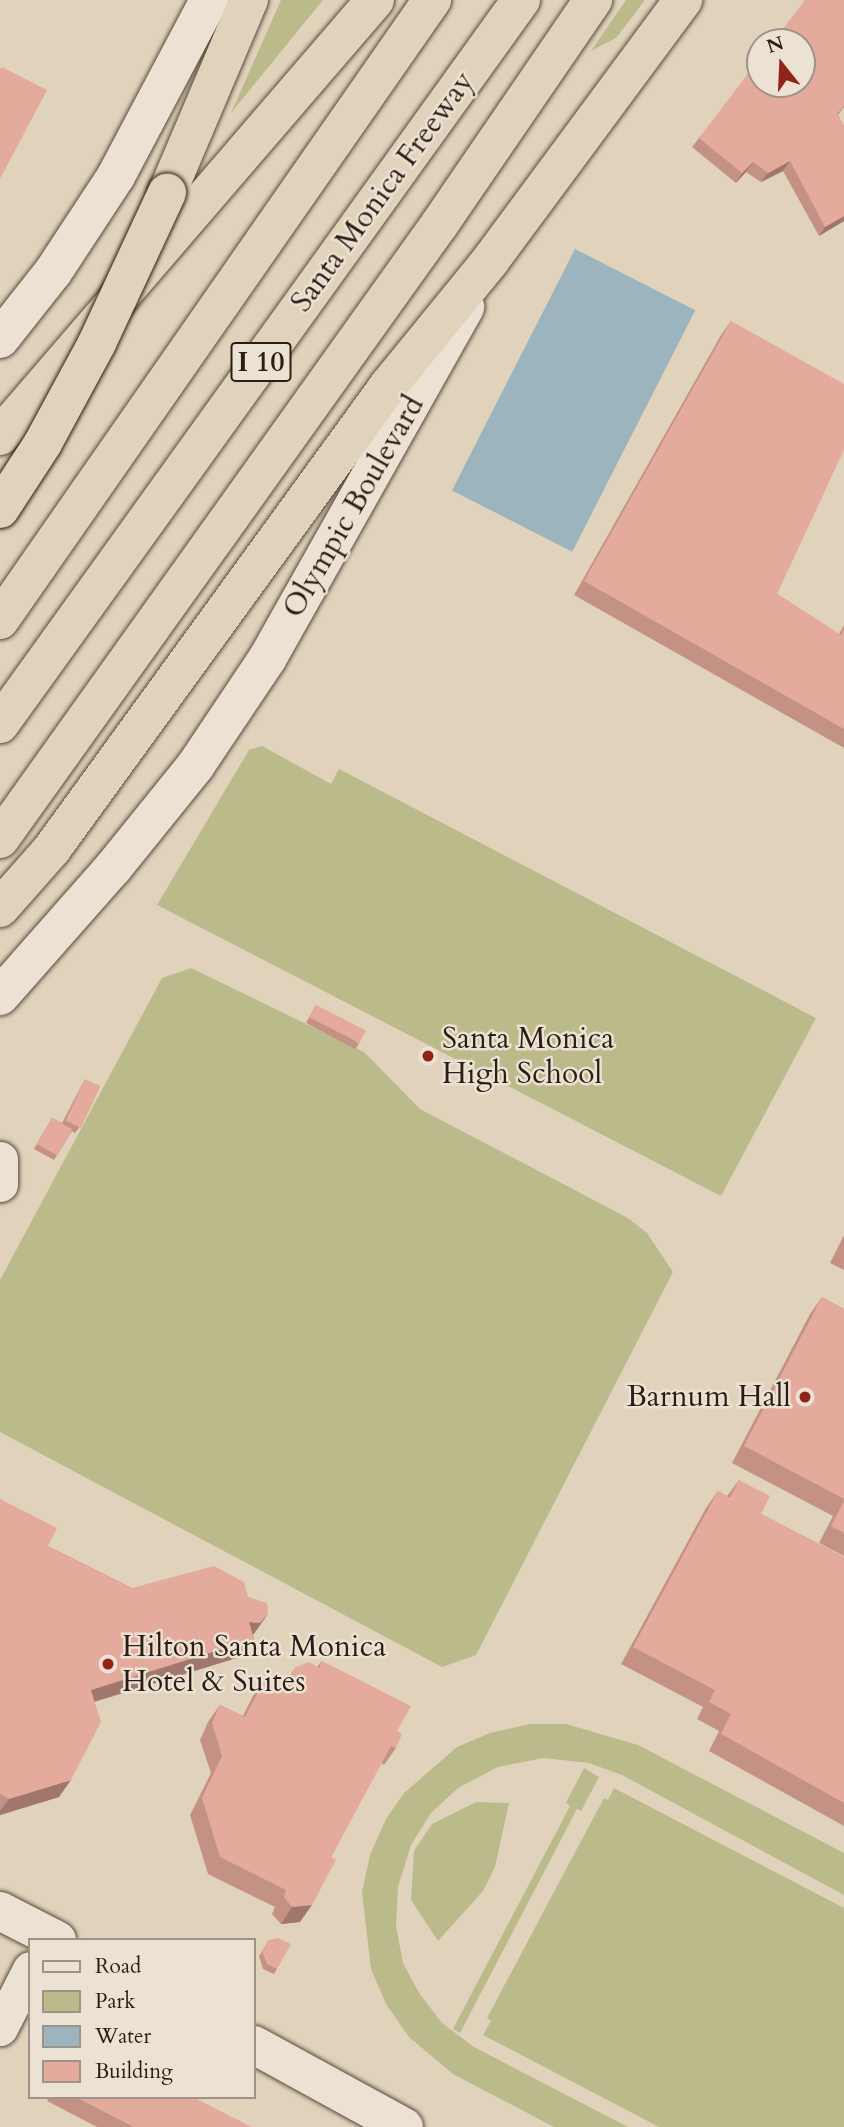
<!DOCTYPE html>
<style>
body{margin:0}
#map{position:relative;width:844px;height:2127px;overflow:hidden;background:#e1d3bb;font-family:Cardo,serif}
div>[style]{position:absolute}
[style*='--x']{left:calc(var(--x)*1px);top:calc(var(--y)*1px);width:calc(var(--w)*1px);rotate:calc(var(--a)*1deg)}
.green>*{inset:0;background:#baba8b}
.water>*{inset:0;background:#9bb4bd;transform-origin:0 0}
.roads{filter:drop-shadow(0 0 2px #584a3e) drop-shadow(0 0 2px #584a3e)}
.minor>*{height:35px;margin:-17.5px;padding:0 17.5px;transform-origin:17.5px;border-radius:17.5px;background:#ece2d3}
.secondary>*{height:38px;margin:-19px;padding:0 19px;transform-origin:19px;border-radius:19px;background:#ece2d3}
.trunk>*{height:38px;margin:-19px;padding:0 19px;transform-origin:19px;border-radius:19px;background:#e1d3bb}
.motorway>*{height:38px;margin:-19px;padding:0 19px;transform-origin:19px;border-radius:19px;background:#e1d3bb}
.bridges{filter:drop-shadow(0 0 2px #2b1d15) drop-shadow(0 0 2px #2b1d15)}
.trunk-bridge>*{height:38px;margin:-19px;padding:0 19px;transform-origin:19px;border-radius:19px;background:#e1d3bb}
.wall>*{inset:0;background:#c49285}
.shaded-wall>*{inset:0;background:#a0776c}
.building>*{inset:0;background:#e4aa9b;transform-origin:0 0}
.dots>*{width:19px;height:19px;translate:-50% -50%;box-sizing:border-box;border:4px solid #ece2d3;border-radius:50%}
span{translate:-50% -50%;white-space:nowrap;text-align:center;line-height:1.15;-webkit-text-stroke:5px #ece2d3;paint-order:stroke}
.shield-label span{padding:2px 5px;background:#ece2d3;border:2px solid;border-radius:5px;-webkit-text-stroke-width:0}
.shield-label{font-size:28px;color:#2b1d15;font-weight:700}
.street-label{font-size:30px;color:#2b1d15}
.poi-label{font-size:30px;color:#2b1d15}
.left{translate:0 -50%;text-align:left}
.right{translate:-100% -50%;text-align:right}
.legend{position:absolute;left:28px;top:1938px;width:228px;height:161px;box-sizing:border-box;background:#ece2d3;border:2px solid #9f9387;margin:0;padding:9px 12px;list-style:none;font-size:21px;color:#2b1d15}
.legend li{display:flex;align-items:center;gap:14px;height:35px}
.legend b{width:35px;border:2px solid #9f9387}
.north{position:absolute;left:746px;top:28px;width:70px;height:70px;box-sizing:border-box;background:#ece2d3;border:2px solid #9f9387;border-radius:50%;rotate:342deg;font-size:19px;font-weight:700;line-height:28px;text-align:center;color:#2b1d15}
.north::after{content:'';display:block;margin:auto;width:24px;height:32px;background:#8f2418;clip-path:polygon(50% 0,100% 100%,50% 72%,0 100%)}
</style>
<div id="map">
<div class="green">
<i style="clip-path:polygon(281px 0,323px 0,231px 113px)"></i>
<i style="clip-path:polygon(626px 0,645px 0,616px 38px,591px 51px)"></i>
<i style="clip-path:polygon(262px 746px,331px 784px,339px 769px,816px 1018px,721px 1196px,157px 905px,249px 750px)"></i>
<i style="clip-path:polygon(191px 968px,364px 1052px,420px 1109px,628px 1218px,647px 1233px,673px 1272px,476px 1655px,442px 1667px,0 1432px,0 1280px,162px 978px)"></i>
<i style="clip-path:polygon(530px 1724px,566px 1724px,638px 1745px,844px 1853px,844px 1895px,622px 1775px,589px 1763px,543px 1758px,498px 1767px,458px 1788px,431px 1813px,411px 1845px,398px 1887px,396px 1926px,403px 1963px,419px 1993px,442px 2023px,474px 2047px,628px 2127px,554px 2127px,453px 2074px,409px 2037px,386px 2004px,371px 1969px,362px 1892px,370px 1855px,386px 1819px,404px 1793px,457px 1747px,490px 1733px)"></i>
<i style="clip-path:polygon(584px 1768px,599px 1777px,581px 1811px,577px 1809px,460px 2033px,453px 2029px,570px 1806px,566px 1803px)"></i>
<i style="clip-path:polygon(614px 1788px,844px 1908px,844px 2127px,659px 2127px,483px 2035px,491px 2021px,487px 2018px,604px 1798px,608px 1800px)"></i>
<i style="clip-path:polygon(476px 1802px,509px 1803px,495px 1867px,483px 1891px,438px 1941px,411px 1900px,414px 1851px,432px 1824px)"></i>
</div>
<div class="water">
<i style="left:575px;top:249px;width:135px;height:271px;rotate:27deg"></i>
</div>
<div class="roads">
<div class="minor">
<i style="--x:0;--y:1159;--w:25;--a:90"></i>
<i style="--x:0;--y:2028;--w:66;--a:-63"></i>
</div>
<div class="secondary">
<i style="--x:0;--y:339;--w:85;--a:-51.7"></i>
<i style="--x:53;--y:272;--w:115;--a:-56.7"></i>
<i style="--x:116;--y:176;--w:199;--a:-62.1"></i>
<i style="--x:0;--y:996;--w:171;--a:-48.6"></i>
<i style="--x:113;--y:868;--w:132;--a:-51.1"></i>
<i style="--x:196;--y:765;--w:128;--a:-56.2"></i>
<i style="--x:267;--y:659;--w:404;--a:-60.6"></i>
<i style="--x:0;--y:1911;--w:64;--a:27"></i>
<i style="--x:254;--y:2045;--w:171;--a:28.7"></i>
</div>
<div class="trunk">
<i style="--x:167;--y:193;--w:210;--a:-67"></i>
<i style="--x:490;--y:261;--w:325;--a:-53.5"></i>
</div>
<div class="motorway">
<i style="--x:0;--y:436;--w:575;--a:-49.3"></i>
<i style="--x:0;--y:620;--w:756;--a:-55.13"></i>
<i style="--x:0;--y:724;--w:892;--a:-54.26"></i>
<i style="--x:0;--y:839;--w:755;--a:-54.44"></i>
<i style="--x:439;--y:225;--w:273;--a:-55.6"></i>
<i style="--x:0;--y:908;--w:79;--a:-48.6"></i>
<i style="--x:52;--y:849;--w:573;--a:-54.01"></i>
<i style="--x:389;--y:385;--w:160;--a:-50.8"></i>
</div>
</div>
<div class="bridges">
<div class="trunk-bridge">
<i style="--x:0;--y:509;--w:79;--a:-56.9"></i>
<i style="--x:43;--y:443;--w:114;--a:-61.6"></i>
<i style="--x:97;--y:343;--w:166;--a:-65"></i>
</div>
</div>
<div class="wall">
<i style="clip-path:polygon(844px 0,844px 107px,838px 115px,844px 126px,844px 221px,819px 236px,783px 171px,761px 182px,746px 172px,736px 183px,692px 147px,699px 138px)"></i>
<i style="clip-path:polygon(731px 321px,777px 594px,839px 634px,844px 625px,844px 748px,574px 595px,721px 335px)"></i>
<i style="clip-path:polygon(316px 1005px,359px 1044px,355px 1049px,306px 1023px)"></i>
<i style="clip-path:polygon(85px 1079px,79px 1128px,75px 1133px,72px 1131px,54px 1160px,34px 1149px,52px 1118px,62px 1123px)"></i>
<i style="clip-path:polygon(844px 1235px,844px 1270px,830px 1263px)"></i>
<i style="clip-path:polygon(822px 1297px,844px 1309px,844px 1556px,819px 1543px,833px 1516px,732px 1463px,810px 1314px)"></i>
<i style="clip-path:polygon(739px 1480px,761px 1514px,844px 1557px,844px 1826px,709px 1751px,719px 1731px,697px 1719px,703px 1707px,621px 1664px,706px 1508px,718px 1491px,727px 1496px)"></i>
<i style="clip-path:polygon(0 1499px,48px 1546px,132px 1588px,253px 1635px,254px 1639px,243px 1656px,95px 1702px,59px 1797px,0 1815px)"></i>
<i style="clip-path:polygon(322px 1661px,397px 1731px,396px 1748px,384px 1765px,381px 1763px,331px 1857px,300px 1922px,281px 1924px,272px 1914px,275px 1907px,208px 1874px,190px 1815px,211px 1773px,200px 1740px,208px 1722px,220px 1705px,243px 1716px,253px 1696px,265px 1679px,282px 1687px,296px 1667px,317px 1667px)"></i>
<i style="clip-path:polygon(269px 1940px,277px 1969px,274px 1974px,263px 1969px,259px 1956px)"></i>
<i style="clip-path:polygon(49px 2097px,192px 2097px,251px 2127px,97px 2127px,47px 2101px)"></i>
</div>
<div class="shaded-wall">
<i style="clip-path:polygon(790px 161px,783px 171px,761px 182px,768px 173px)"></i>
<i style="clip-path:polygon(753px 162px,746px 172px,736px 183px,742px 173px)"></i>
<i style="clip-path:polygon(844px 216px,844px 221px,819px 236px,825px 227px)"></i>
<i style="clip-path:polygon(268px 1614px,256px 1631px,249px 1640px,249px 1622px)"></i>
<i style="clip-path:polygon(254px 1639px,243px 1656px,79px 1706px,91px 1690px)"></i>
<i style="clip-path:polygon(71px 1780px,59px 1797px,0 1815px,0 1811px,9px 1799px)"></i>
<i style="clip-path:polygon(312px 1905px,300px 1922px,281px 1924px,292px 1907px)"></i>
</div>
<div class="building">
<i style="clip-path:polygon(805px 0,844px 0,844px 106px,837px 114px,844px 126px,844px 216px,825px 227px,790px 161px,768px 173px,753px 162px,742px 173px,699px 138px,760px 58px,760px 84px,802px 84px,802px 42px,773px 42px)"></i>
<i style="clip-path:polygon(2px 67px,47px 90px,0 179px,0 69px)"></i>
<i style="clip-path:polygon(731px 321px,844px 384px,844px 450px,777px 594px,841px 635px,844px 629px,844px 729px,584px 581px)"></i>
<i style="left:316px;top:1005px;width:56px;height:14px;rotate:27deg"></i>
<i style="left:85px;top:1079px;width:17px;height:46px;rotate:25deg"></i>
<i style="left:52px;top:1118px;width:23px;height:30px;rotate:29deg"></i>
<i style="clip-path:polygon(822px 1297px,844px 1309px,844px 1499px,744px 1446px)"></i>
<i style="clip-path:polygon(739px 1480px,770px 1496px,761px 1514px,844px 1557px,844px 1803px,721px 1734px,731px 1714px,709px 1702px,715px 1690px,633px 1647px,718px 1491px,730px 1498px)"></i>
<i style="clip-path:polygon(0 1499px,57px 1528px,48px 1546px,132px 1588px,214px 1566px,244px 1582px,248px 1597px,267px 1603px,268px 1614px,260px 1623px,249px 1622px,254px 1639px,91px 1690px,101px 1722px,71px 1780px,9px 1799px,0 1794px)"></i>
<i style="clip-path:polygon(844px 1501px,844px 1533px,831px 1526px)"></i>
<i style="clip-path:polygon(322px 1661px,411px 1706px,397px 1731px,402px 1734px,396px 1748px,391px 1746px,331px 1857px,336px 1860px,312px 1905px,292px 1907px,284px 1897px,286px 1890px,220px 1857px,202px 1798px,222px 1756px,212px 1723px,220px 1705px,245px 1717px,265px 1679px,284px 1688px,296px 1667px,309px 1662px,319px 1668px)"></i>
<i style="clip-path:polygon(278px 1938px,291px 1944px,277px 1969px,267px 1964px,262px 1951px,269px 1940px)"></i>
<i style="clip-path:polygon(75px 2097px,192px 2097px,251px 2127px,134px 2127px)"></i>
</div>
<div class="dots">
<i style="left:428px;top:1056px;background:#8f2418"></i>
<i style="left:805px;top:1397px;background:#8f2418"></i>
<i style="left:108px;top:1664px;background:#8f2418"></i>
</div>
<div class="shield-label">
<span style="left:261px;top:362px">I 10</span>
</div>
<div class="street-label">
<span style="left:383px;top:192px;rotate:-54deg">Santa Monica Freeway</span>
<span style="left:354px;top:507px;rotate:-60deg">Olympic Boulevard</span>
</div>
<div class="poi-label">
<span class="left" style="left:442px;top:1056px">Santa Monica<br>High School</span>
<span class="right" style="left:791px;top:1397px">Barnum Hall</span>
<span class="left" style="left:122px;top:1664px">Hilton Santa Monica<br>Hotel &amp; Suites</span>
</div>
<ul class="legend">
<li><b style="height:9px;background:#ece2d3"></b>Road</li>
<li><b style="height:19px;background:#baba8b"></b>Park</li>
<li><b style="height:19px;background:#9bb4bd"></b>Water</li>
<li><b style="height:19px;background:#e4aa9b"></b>Building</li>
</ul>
<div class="north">N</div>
</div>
